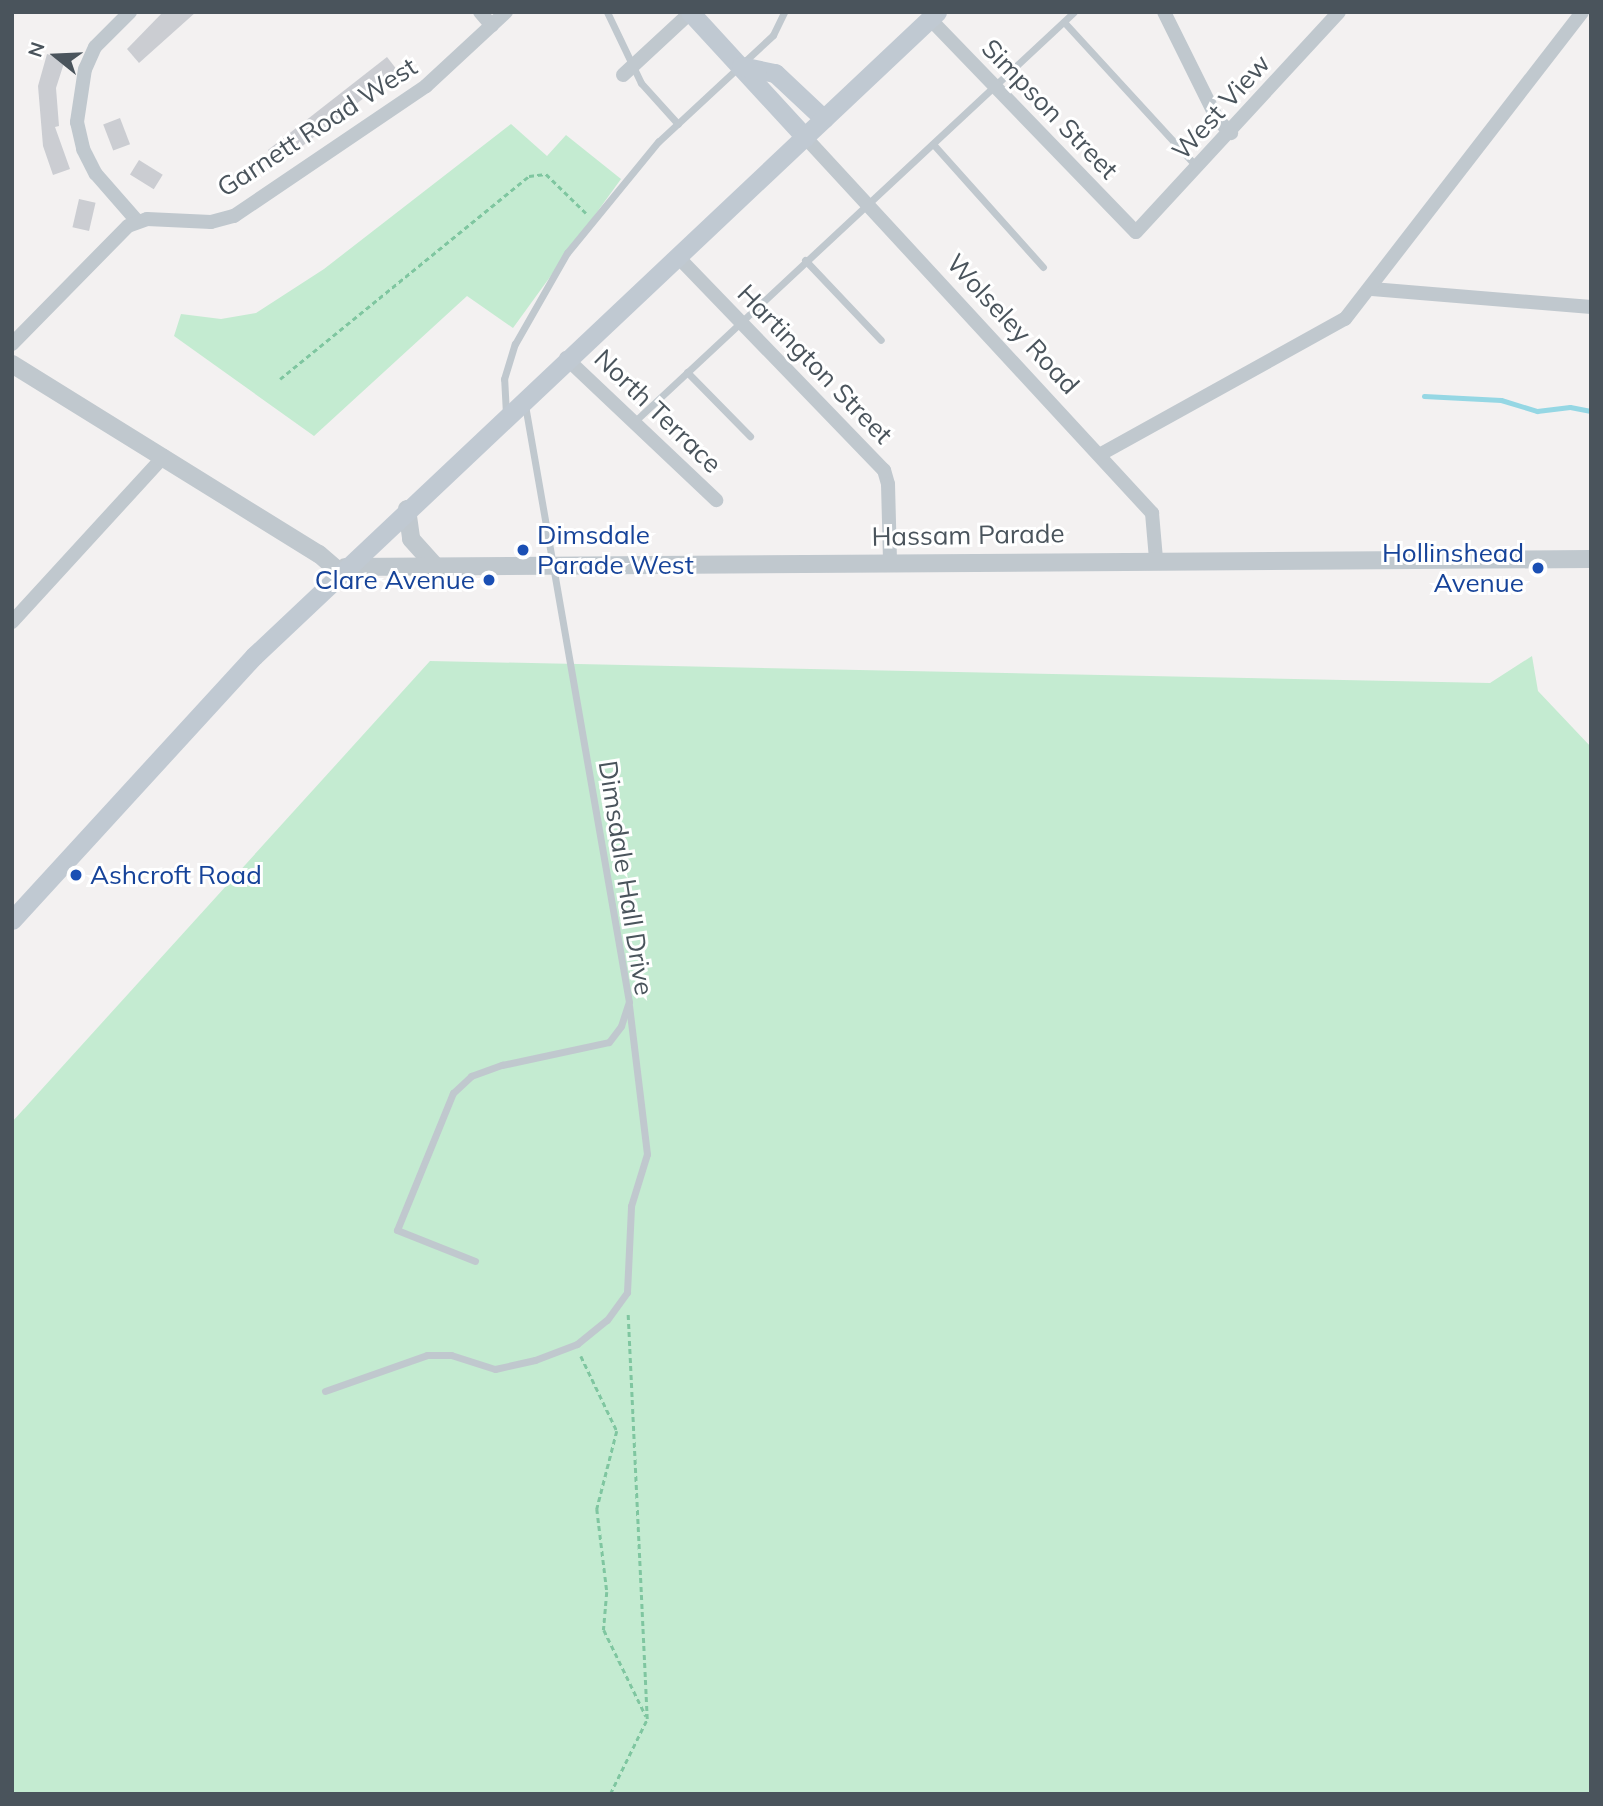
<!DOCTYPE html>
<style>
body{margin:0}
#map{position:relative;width:1603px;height:1806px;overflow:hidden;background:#f3f1f1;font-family:Mulish,sans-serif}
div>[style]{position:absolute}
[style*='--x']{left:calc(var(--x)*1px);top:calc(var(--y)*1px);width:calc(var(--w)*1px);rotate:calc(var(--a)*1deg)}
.green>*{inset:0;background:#c4ebd1}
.stream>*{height:5px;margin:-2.5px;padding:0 2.5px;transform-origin:2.5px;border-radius:2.5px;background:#95d7e4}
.building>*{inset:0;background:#cbcdd2;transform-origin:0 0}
.path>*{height:2.5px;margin-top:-1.25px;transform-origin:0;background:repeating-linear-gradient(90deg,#7fc6a0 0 5px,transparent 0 8.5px)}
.service>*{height:7px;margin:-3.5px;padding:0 3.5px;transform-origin:3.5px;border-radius:3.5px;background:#c0c8ce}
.minor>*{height:14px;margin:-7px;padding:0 7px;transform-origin:7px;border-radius:7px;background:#c0c8ce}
.tertiary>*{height:18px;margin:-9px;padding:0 9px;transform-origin:9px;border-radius:9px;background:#c0c8ce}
.secondary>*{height:19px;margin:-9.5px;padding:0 9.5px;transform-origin:9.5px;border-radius:9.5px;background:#c0c9d2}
.dots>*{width:19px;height:19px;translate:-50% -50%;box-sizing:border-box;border:4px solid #fff;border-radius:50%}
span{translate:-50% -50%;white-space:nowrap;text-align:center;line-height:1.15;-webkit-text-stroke:6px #fff;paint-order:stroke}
.street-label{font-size:26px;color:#4a545c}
.transit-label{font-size:26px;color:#164399}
.left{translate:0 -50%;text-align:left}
.right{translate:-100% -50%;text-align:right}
.frame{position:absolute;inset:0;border:14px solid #4a545c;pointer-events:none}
.north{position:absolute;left:21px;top:21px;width:70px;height:70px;-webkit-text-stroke:5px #fff;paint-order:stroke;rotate:288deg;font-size:19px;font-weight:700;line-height:28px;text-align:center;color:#4a545c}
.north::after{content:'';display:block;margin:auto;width:24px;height:32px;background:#4a545c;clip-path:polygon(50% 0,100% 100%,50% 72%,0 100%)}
</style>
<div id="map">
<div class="green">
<i style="clip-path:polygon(511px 124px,547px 156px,566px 135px,621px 179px,513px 328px,467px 296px,314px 436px,174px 336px,181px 314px,221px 319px,256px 313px,324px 269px)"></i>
<i style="clip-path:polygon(1532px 656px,1538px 691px,1591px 747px,1591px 1794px,12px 1794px,12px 1122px,430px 661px,1490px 683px)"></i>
</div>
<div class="stream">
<i style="--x:1424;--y:396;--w:77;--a:3"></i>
<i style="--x:1501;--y:400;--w:38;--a:17"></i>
<i style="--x:1537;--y:411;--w:33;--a:-7"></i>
<i style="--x:1570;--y:407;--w:21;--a:11"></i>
</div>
<div class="building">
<i style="clip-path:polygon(163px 12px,196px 12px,139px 63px,127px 49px)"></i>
<i style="clip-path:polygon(47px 54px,65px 60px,56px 88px,59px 126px,55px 127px,70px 169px,53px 175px,43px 146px,38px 86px)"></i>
<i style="left:387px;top:57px;width:18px;height:151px;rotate:52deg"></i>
<i style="left:120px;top:118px;width:28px;height:18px;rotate:69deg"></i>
<i style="left:139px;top:160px;width:28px;height:17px;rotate:32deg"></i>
<i style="left:79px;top:199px;width:17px;height:29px;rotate:13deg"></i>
</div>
<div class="path">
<i style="--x:280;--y:379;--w:321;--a:-39.2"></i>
<i style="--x:529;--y:176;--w:17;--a:-7"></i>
<i style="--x:546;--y:174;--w:56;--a:44.3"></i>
<i style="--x:581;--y:1356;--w:83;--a:64.4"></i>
<i style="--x:617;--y:1431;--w:81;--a:104.4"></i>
<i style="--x:597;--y:1509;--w:84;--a:83.1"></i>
<i style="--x:607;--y:1592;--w:38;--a:95"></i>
<i style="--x:604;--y:1630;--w:96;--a:64"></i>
<i style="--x:610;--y:1794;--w:84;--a:-63.7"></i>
<i style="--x:647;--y:1719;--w:406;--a:-92.7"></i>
</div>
<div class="service">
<i style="--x:607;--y:12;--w:79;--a:64.4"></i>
<i style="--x:641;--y:83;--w:55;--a:47.9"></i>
<i style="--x:1064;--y:22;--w:198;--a:47.5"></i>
<i style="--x:933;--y:144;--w:165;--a:48.2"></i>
<i style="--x:805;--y:260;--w:110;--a:46.5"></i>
<i style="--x:687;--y:372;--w:90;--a:45.5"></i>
<i style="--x:506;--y:414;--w:35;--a:-93"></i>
<i style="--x:504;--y:379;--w:37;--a:-73"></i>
<i style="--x:515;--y:344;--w:105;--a:-60.3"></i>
<i style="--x:567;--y:253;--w:144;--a:-50.7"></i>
<i style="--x:658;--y:142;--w:157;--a:-42.9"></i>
<i style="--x:773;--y:35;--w:25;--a:-64"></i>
<i style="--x:634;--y:422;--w:601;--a:-42.98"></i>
<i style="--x:475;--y:1261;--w:84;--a:-158.3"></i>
<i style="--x:397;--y:1230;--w:148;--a:-67.8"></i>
<i style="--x:453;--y:1093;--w:25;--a:-43"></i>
<i style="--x:471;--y:1076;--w:33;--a:-20"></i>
<i style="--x:502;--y:1065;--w:109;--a:-12.1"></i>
<i style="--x:609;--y:1042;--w:20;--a:-53"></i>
<i style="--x:621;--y:1026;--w:25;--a:-72"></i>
<i style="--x:629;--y:1002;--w:606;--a:-99.88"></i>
<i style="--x:325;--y:1391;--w:108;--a:-19.4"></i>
<i style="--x:427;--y:1355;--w:24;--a:0"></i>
<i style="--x:451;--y:1355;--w:46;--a:17.7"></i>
<i style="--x:495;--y:1369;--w:41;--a:-12.7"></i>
<i style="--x:535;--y:1360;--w:45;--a:-20.9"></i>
<i style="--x:577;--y:1344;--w:38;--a:-39"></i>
<i style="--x:607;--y:1320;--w:34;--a:-54"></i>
<i style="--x:627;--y:1292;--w:86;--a:-87.3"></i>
<i style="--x:631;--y:1206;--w:54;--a:-72.9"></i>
<i style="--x:647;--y:1154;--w:149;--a:-96.9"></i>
</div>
<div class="minor">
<i style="--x:130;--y:12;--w:49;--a:135"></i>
<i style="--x:95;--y:47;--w:24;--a:114"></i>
<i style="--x:85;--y:69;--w:54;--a:98.6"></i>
<i style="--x:77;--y:122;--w:28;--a:77"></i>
<i style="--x:83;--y:149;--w:28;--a:63"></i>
<i style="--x:96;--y:174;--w:62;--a:48.9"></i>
<i style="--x:480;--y:12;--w:18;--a:49"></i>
<i style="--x:1164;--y:12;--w:119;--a:63.6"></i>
<i style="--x:1217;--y:119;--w:20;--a:45"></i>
<i style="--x:930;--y:19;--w:296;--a:46"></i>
<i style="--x:1136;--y:232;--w:299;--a:-47.3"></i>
<i style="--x:623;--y:75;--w:91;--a:-42.8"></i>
<i style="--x:805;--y:137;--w:512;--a:47.3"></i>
<i style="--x:1152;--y:513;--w:46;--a:85"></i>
<i style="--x:677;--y:256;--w:298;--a:46"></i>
<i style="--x:884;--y:470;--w:15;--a:74"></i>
<i style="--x:888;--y:484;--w:77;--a:88.5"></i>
<i style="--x:1372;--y:289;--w:220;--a:4.7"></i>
<i style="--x:12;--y:344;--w:165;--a:-45.5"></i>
<i style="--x:128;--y:226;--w:20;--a:-20"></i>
<i style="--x:147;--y:219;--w:64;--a:2.7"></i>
<i style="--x:211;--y:222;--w:24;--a:-15"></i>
<i style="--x:234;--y:216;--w:232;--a:-34.1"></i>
<i style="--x:426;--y:86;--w:109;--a:-42.8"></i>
<i style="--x:566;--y:358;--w:207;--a:43.4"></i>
<i style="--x:1101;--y:454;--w:279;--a:-29"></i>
<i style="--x:1345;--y:319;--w:388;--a:-52.3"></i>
<i style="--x:12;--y:622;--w:225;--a:-47.5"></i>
</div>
<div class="tertiary">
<i style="--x:12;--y:364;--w:361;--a:31.8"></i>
<i style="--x:319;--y:554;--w:28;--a:41"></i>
<i style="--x:407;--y:509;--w:30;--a:82"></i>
<i style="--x:411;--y:539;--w:38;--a:48"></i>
<i style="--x:345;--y:567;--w:1246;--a:-0.37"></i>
</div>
<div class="secondary">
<i style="--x:690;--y:12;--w:170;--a:47.4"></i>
<i style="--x:741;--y:66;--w:35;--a:12"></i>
<i style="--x:775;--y:73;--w:67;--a:43.2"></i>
<i style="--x:12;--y:920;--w:358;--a:-47.5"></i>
<i style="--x:254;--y:656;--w:939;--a:-43.32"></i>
</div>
<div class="dots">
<i style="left:523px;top:550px;background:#1a4fb4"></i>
<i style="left:1538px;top:568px;background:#1a4fb4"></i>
<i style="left:489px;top:580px;background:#1a4fb4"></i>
<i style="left:76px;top:875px;background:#1a4fb4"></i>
</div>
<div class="street-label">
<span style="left:1221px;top:107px;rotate:-48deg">West View</span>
<span style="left:1050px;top:109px;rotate:46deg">Simpson Street</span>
<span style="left:317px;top:127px;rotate:-33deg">Garnett Road West</span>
<span style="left:1013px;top:324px;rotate:47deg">Wolseley Road</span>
<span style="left:815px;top:364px;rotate:46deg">Hartington Street</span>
<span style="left:658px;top:411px;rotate:44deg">North Terrace</span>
<span style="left:968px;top:535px;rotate:-1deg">Hassam Parade</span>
<span style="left:626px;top:878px;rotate:81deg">Dimsdale Hall Drive</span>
</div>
<div class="transit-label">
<span class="left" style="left:537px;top:550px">Dimsdale<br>Parade West</span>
<span class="right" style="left:1524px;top:568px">Hollinshead<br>Avenue</span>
<span class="right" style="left:475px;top:580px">Clare Avenue</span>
<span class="left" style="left:90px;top:875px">Ashcroft Road</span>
</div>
<div class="frame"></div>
<div class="north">N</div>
</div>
